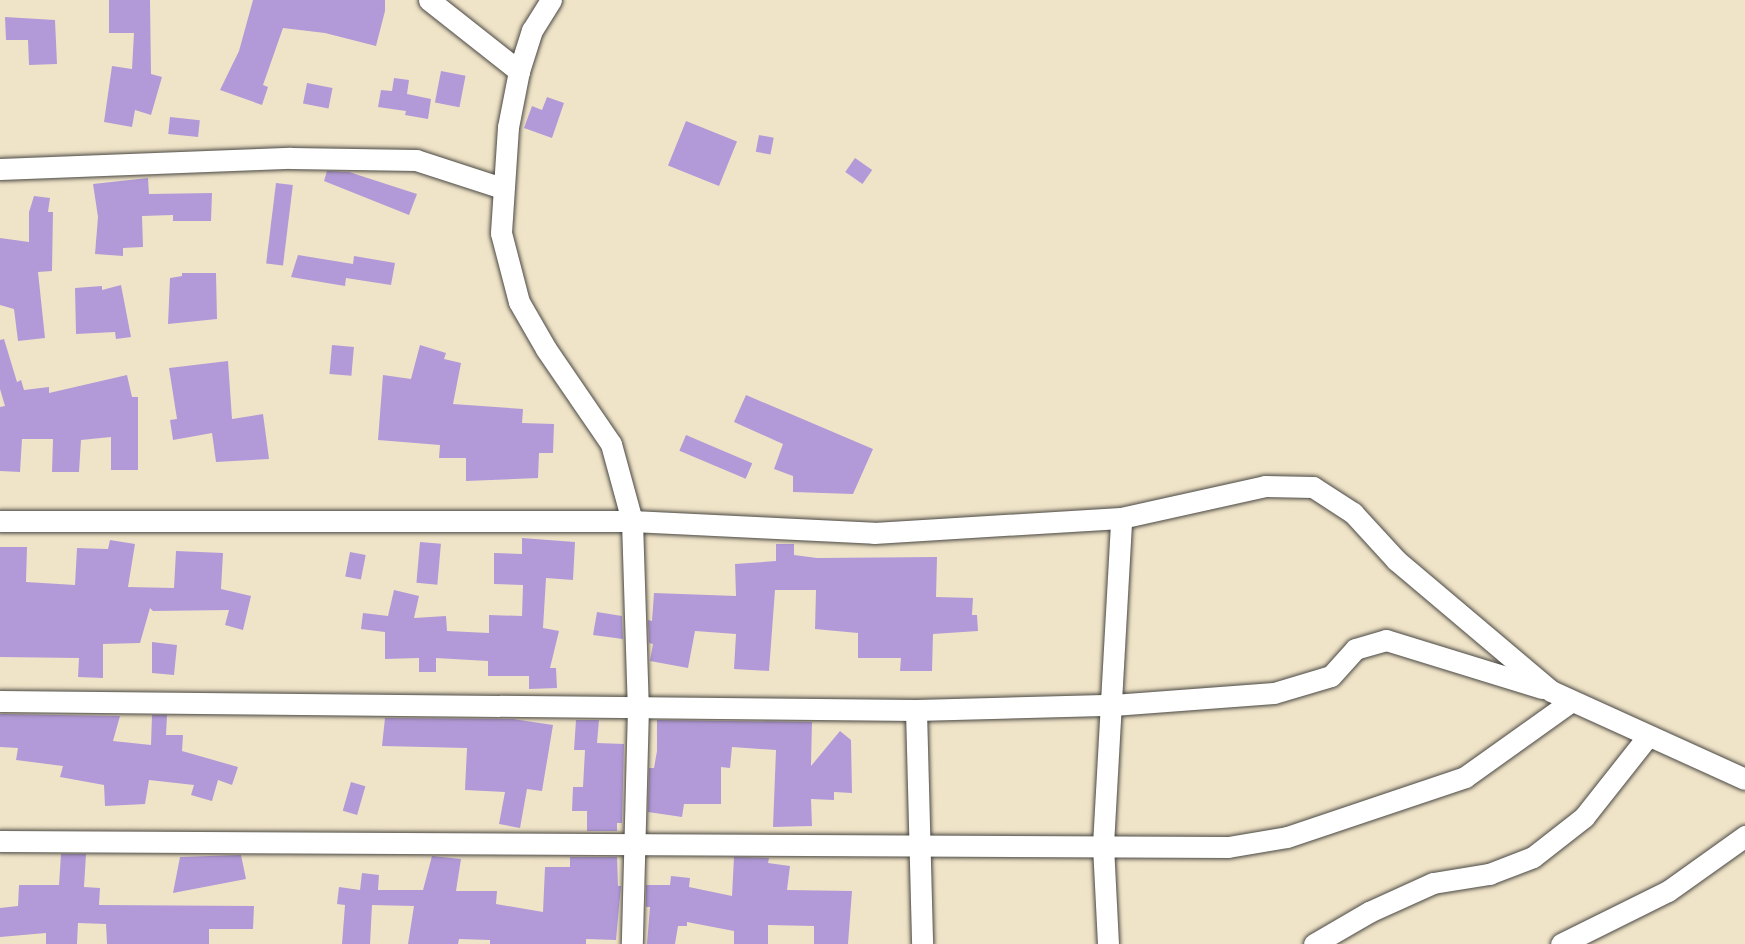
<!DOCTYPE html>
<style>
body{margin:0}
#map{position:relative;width:1745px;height:944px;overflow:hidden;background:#f0e4c8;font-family:"Architects Daughter",sans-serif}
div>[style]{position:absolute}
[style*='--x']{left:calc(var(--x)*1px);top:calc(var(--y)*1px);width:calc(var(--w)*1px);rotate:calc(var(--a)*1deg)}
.building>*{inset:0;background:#b29ad8;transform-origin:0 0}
.roads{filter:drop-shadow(0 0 2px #494743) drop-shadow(0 0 2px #494743)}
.street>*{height:21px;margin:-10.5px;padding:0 10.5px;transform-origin:10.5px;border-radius:10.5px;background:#fff}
span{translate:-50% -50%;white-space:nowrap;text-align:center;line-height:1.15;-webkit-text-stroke:5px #f7f3e8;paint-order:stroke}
</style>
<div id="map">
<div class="building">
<i style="clip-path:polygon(109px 0,150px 0,151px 74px,162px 77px,151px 115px,135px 110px,132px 127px,104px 122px,112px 66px,132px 69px,134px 33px,109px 33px)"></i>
<i style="clip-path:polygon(253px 0,385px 0,385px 11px,376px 46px,325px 33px,283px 28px,263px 85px,268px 87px,262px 105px,220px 90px,239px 51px)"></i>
<i style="clip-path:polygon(5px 17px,55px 20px,57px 64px,29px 65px,28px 40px,6px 40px)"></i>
<i style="left:441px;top:71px;width:25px;height:32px;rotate:11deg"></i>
<i style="clip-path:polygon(394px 78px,409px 80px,407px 94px,431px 99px,428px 119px,405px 115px,406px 111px,378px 107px,381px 90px,392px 91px)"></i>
<i style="left:307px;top:83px;width:26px;height:21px;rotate:11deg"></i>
<i style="clip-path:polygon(547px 97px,564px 103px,552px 138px,524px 128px,532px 106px,542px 110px)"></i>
<i style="left:170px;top:117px;width:30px;height:17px;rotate:6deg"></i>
<i style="left:686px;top:121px;width:55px;height:48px;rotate:22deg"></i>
<i style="left:759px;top:135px;width:15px;height:17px;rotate:11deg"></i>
<i style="left:855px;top:158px;width:21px;height:17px;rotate:35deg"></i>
<i style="clip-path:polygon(327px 171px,349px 172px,417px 194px,409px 215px,324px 181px)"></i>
<i style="clip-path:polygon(148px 178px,149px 194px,212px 193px,211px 221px,173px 221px,173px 215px,142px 216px,143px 247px,123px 248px,123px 256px,95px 254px,98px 217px,93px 184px)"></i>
<i style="left:276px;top:183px;width:17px;height:81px;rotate:7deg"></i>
<i style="clip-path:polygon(34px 196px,50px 198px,48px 212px,53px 212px,52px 271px,38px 272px,45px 338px,18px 341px,14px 309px,0 305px,0 238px,29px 242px,29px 212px)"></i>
<i style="clip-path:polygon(298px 255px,353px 264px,354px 256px,395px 263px,391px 285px,346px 278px,345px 286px,291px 277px)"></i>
<i style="clip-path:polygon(182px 273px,216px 273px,217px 319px,168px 324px,170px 278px,182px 276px)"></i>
<i style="clip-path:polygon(121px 285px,131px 337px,116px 339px,115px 332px,76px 334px,75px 288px,102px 286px,102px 290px)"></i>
<i style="clip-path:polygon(4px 339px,17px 382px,21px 380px,24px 390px,49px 387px,49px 393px,127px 375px,132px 397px,138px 397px,138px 470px,111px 470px,111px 437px,81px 440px,79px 472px,52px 472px,53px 439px,22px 439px,20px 472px,0 471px,0 407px,5px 406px,0 389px,0 340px)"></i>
<i style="left:332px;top:345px;width:22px;height:29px;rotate:5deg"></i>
<i style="clip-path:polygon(420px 345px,446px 353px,444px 359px,461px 363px,453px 404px,523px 409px,522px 423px,554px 424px,553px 453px,539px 453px,538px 478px,466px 481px,466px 458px,439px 458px,440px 445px,378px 440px,383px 375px,411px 379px)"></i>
<i style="clip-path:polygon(228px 361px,232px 419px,263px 414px,269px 459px,216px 462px,212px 433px,173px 440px,170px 420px,177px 419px,169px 368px)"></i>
<i style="clip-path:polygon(746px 395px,873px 449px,853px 494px,793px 492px,793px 476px,774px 469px,783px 444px,734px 422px)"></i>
<i style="left:686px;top:435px;width:72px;height:17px;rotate:23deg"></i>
<i style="clip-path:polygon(522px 538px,575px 542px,573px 580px,546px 578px,543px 628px,559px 631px,550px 668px,556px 668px,557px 688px,529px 689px,529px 676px,488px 676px,488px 661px,436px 658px,436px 672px,419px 672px,419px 658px,385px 659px,385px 632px,361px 629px,363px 613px,388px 616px,394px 590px,419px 596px,414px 618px,446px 616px,447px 631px,489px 633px,489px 615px,522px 616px,523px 585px,494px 584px,494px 553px,522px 554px)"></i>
<i style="clip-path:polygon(110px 540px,135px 544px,128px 587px,174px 588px,176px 551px,223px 553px,221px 589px,251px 596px,243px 630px,225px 625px,229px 610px,153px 611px,150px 608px,140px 643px,103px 644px,103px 678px,78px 677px,79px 658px,0 657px,0 547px,27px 547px,26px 582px,75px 585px,77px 548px,108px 549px)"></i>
<i style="left:420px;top:542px;width:21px;height:41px;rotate:5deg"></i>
<i style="clip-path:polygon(776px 544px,794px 544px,794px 555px,817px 558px,937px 557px,936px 597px,973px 598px,972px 615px,977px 615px,978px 631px,933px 634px,932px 671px,900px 671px,901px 658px,858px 658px,858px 633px,815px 629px,816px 590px,775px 590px,769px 671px,734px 669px,736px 634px,695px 631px,688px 668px,650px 661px,653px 644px,649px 643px,648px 620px,652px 621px,654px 593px,736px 596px,735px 564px,776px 561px)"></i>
<i style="left:350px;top:552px;width:16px;height:25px;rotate:11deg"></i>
<i style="clip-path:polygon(597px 612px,622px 616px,623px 639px,593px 635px)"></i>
<i style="clip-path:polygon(152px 642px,177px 645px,174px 675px,152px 673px)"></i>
<i style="clip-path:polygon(0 714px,120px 716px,113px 741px,151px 745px,152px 715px,167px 715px,166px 735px,183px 735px,182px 751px,238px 767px,232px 785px,218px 780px,212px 801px,191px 795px,194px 785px,149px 780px,145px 804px,105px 806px,104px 785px,60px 777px,63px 766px,16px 760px,18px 748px,0 747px)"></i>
<i style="clip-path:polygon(385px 718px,513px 719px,553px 725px,542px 791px,527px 789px,520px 828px,499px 824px,505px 792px,465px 790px,467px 748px,382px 746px)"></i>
<i style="clip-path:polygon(576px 720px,599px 720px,597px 743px,624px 744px,622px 823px,617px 823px,617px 831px,587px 831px,587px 811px,572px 811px,573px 787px,583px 787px,585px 750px,574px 750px)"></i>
<i style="clip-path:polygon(657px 720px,812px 722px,811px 766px,840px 731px,851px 740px,852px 793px,834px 792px,834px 800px,811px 799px,812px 826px,773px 827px,776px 750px,732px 747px,730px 768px,721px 767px,721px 804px,684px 804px,682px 817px,648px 812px,649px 768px,654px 768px,657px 751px)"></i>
<i style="left:351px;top:782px;width:15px;height:30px;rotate:16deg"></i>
<i style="clip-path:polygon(61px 854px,86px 854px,84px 887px,100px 888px,99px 905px,254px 906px,253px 929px,209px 929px,209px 944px,107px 944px,106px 924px,78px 923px,77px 944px,46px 944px,46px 933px,0 937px,0 908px,18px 906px,19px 885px,59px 885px)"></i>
<i style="clip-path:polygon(241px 855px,246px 879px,173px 893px,180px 857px)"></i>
<i style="clip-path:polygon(432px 856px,461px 859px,456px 891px,497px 891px,496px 904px,543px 912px,545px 867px,570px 867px,570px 857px,617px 857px,618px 886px,621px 886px,616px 940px,586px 939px,586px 944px,490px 944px,490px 940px,459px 939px,458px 944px,408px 944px,414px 906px,372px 905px,370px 944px,342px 944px,345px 905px,337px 904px,339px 887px,360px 890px,362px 873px,379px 875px,378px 890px,423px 890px)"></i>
<i style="clip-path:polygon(734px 857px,769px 858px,768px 863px,790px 866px,787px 890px,852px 891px,848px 944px,814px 944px,814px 926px,768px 925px,768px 944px,734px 944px,734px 931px,687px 922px,687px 926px,678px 926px,675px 944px,647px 944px,650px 907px,646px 907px,646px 885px,670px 885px,671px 876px,690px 878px,689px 887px,732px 896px)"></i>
</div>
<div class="roads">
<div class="street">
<i style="--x:429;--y:0;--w:115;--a:38.3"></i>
<i style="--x:551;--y:0;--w:36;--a:122"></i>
<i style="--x:532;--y:30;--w:43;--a:107.6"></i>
<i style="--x:519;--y:71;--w:57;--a:101.1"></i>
<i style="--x:508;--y:127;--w:106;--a:93.8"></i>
<i style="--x:501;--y:233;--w:71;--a:75.4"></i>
<i style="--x:519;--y:302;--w:54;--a:60.1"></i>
<i style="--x:546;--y:349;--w:115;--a:55.6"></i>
<i style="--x:611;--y:444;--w:80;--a:74.7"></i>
<i style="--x:632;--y:521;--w:186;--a:88.2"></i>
<i style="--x:638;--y:707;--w:237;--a:91.5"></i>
<i style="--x:0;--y:169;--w:291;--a:-2.2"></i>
<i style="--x:291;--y:158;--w:125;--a:0.9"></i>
<i style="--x:416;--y:160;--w:90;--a:18"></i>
<i style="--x:0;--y:521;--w:632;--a:0"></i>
<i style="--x:632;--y:521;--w:242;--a:2.8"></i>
<i style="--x:874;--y:533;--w:247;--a:-3.5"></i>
<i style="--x:1121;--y:518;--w:148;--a:-12.5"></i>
<i style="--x:1265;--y:486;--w:48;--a:1.2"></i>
<i style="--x:1313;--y:487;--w:48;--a:33"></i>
<i style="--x:1353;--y:513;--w:64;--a:47.5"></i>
<i style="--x:1396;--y:560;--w:203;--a:40.2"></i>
<i style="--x:1551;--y:691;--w:213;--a:24.4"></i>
<i style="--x:0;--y:701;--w:916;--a:0.56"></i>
<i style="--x:916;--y:710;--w:197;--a:-1.5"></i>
<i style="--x:1113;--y:705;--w:161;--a:-4.3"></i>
<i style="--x:1274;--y:693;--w:59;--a:-16.6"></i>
<i style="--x:1331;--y:676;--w:36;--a:-48"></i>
<i style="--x:1355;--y:649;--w:32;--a:-16"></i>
<i style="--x:1386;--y:640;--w:163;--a:17.1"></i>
<i style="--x:916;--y:710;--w:234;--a:88.5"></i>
<i style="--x:0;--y:841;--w:1228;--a:0.28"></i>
<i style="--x:1228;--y:847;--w:60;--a:-9.6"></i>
<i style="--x:1287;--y:837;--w:188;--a:-18.6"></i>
<i style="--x:1465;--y:777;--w:129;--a:-35.5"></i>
<i style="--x:1108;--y:944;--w:99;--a:-92.9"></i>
<i style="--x:1103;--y:845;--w:327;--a:-86.8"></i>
<i style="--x:1314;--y:944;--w:64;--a:-30.2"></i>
<i style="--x:1369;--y:912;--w:70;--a:-24.4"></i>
<i style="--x:1433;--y:883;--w:57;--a:-9.1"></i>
<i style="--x:1489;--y:874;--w:47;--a:-21.1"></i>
<i style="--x:1533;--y:857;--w:65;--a:-38.1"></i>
<i style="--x:1584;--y:817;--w:103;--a:-51.7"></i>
<i style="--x:1561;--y:944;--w:119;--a:-26.4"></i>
<i style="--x:1668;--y:891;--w:95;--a:-35.5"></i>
</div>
</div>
</div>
